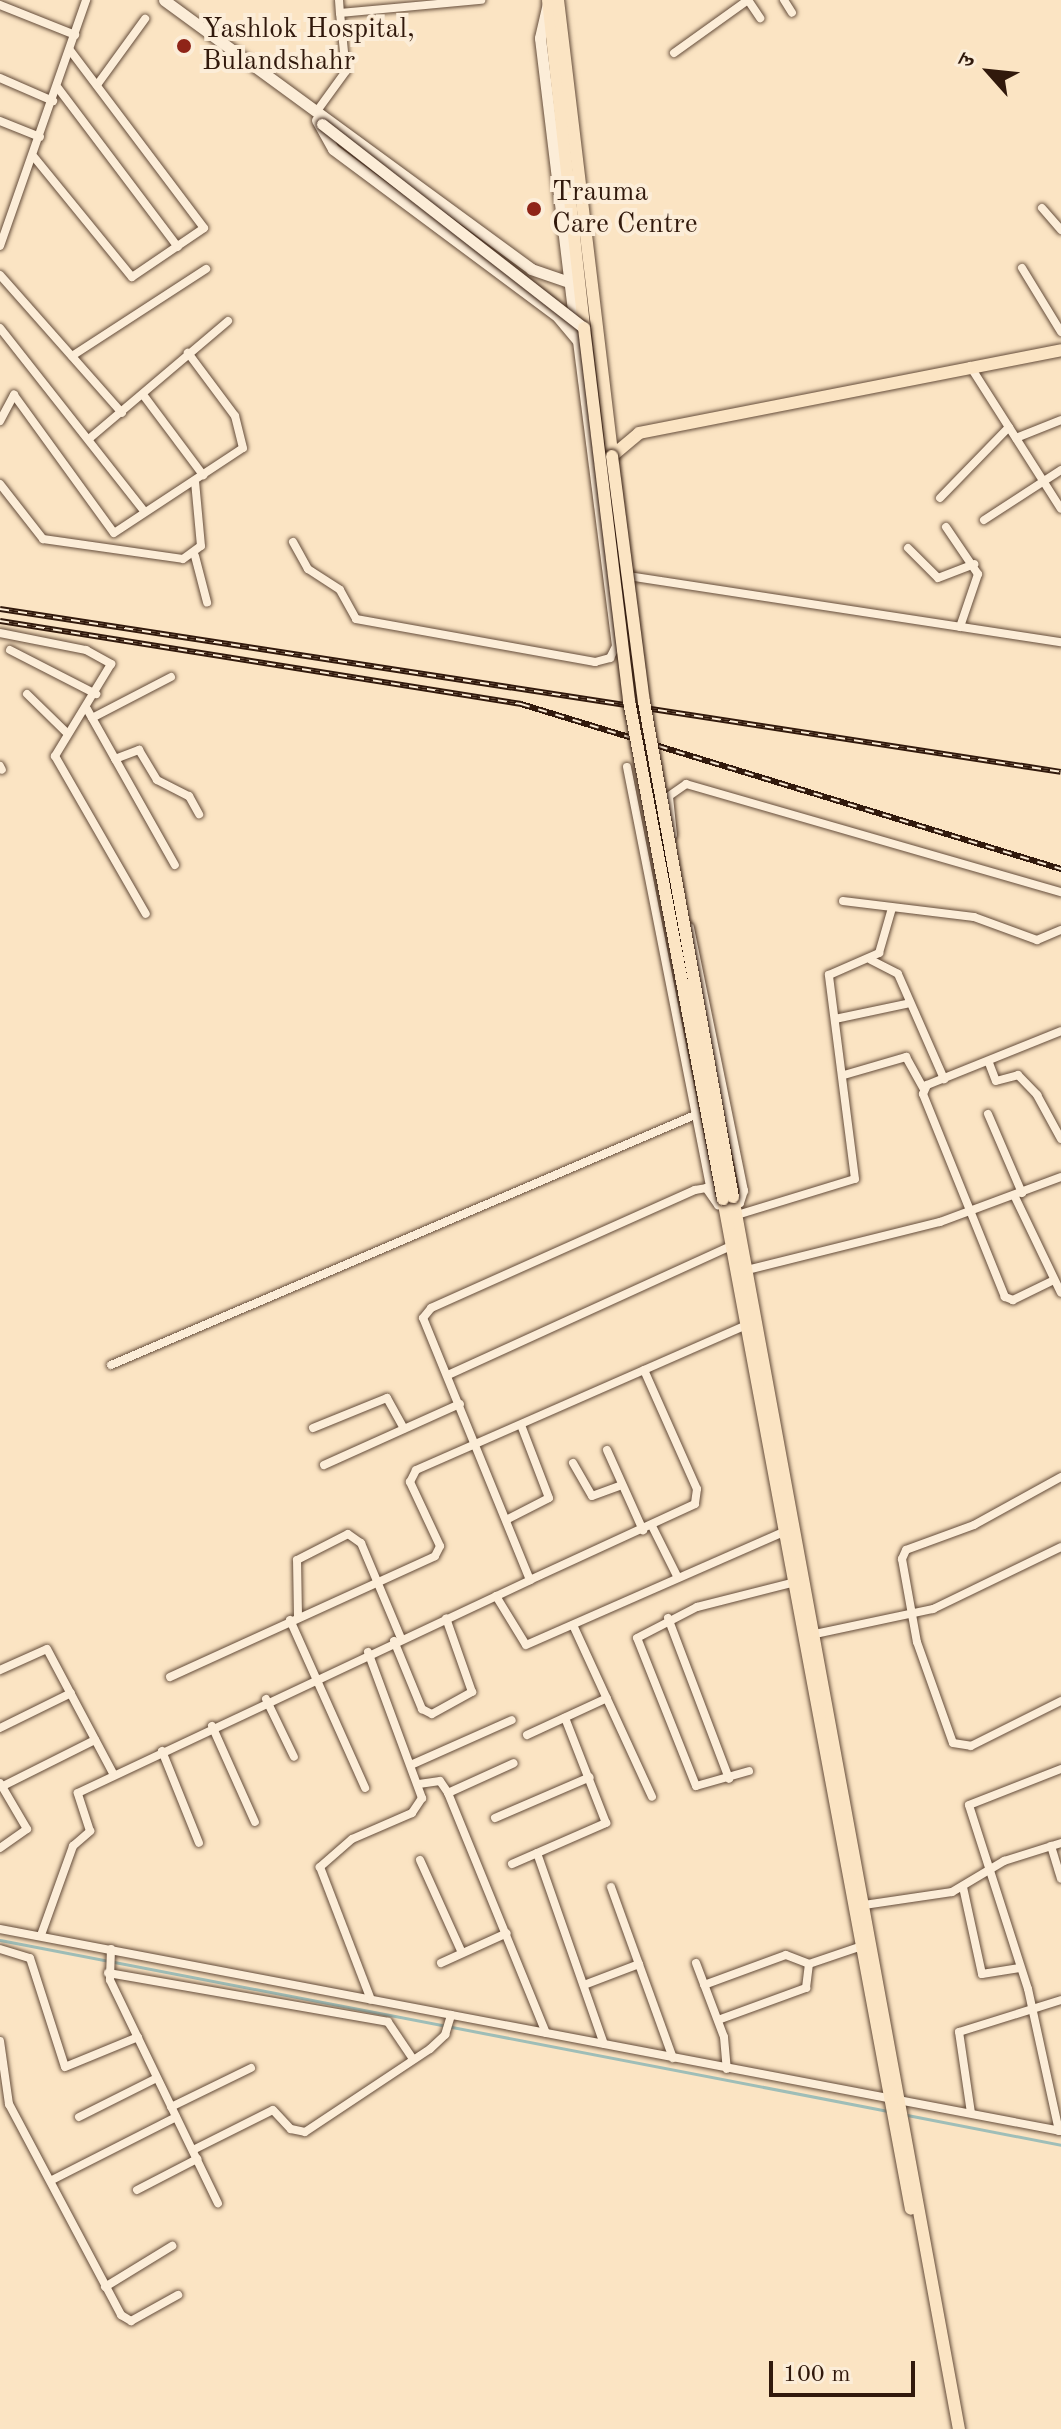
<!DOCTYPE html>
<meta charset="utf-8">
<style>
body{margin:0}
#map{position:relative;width:1061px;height:2429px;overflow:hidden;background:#fbe4c3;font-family:"Old Standard TT","Noto Serif Devanagari",serif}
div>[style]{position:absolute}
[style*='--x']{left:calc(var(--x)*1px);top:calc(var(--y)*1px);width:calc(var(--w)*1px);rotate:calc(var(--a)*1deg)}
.stream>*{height:3px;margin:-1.5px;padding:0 1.5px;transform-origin:1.5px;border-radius:1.5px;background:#9fbeb8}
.roads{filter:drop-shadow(0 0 2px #644c3a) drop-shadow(0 0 2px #644c3a)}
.street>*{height:8px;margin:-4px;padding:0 4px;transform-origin:4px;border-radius:4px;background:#fcedd8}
.secondary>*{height:11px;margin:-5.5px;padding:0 5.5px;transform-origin:5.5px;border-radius:5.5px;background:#fcedd8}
.primary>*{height:12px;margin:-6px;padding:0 6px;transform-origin:6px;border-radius:6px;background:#fbe4c3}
.rail>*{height:6px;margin-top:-3px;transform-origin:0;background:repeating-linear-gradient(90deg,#fcedd8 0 9px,#31190c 0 18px);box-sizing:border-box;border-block:2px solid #31190c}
.bridges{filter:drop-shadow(0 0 2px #31190c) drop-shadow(0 0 2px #31190c)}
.secondary-bridge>*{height:11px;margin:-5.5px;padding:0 5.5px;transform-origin:5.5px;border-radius:5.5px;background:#fcedd8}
.primary-bridge>*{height:12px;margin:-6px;padding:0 6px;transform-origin:6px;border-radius:6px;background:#fbe4c3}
.dots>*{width:22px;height:22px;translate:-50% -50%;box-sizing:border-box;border:4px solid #fcedd8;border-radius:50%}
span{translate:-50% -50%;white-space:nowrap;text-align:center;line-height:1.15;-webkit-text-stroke:8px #fcedd8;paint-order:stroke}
.poi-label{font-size:28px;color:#31190c}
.left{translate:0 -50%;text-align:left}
.north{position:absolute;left:949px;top:32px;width:80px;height:80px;-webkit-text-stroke:6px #fcedd8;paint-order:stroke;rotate:297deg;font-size:22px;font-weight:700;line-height:32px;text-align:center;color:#31190c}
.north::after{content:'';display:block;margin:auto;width:28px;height:36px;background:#31190c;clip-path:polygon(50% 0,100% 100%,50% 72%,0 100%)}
.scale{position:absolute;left:769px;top:2361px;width:146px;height:36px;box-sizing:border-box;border:4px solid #31190c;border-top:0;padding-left:10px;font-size:24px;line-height:28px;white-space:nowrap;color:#31190c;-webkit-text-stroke:6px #fcedd8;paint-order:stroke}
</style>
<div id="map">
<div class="stream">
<i style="--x:0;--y:1940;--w:904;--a:10.9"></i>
<i style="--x:907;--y:2115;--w:157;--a:11"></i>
</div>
<div class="roads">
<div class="street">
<i style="--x:339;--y:0;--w:13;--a:86"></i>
<i style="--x:748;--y:0;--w:22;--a:56"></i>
<i style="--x:784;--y:0;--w:15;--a:58"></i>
<i style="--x:0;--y:5;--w:81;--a:21.8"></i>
<i style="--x:674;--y:53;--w:91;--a:-35.6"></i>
<i style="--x:0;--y:78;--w:58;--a:23.5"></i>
<i style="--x:97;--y:85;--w:82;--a:-54"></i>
<i style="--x:58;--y:88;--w:199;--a:53"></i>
<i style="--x:317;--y:111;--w:49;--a:-54.1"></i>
<i style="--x:346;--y:71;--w:58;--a:-95.9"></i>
<i style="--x:340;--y:13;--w:142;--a:-5.3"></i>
<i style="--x:0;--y:121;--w:43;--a:21.8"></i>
<i style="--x:34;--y:157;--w:155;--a:50.8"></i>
<i style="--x:132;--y:277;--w:87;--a:-34.2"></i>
<i style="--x:204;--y:228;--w:223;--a:-127"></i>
<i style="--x:1042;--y:208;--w:29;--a:49"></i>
<i style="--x:0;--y:246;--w:261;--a:-70.7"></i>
<i style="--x:1022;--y:268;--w:75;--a:58.6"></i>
<i style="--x:0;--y:275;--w:184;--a:48.5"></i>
<i style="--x:0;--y:328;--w:234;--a:51.8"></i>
<i style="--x:72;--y:356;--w:160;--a:-33"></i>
<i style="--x:970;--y:366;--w:169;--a:57.5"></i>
<i style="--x:144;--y:396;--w:99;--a:53.2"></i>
<i style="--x:0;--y:421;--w:30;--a:-62"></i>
<i style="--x:14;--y:395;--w:170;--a:54.1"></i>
<i style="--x:114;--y:533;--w:154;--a:-33.4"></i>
<i style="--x:243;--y:448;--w:33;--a:-104"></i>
<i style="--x:235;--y:416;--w:79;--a:-126.7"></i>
<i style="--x:90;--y:438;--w:181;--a:-40.3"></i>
<i style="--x:1016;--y:438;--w:48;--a:-21.8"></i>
<i style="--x:0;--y:484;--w:70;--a:52"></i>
<i style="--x:43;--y:539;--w:141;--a:8.1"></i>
<i style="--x:183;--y:559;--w:22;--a:-36"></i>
<i style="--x:201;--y:546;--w:65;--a:-95.3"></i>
<i style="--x:940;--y:498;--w:99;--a:-45.8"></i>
<i style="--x:984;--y:520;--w:92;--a:-33"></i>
<i style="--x:946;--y:527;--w:57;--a:55.8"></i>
<i style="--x:978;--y:574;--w:56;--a:108.8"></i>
<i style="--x:293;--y:542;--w:31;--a:61"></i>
<i style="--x:308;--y:569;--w:38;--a:33"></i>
<i style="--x:340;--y:590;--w:33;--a:61"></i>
<i style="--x:356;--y:619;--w:243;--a:10.2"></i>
<i style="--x:595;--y:662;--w:16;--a:-15"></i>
<i style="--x:610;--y:658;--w:13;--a:-63"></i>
<i style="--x:616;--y:646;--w:308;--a:-97.3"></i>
<i style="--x:908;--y:548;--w:42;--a:45"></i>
<i style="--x:938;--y:578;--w:39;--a:-21"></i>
<i style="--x:195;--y:556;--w:48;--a:75.4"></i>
<i style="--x:628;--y:576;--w:438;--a:8.7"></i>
<i style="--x:0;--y:633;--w:88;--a:11.2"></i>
<i style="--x:86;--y:650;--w:29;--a:29"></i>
<i style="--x:111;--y:664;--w:108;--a:121.3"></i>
<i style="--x:55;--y:756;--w:182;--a:60.1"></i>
<i style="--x:10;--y:650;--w:97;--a:27.1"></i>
<i style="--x:27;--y:694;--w:57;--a:44.3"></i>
<i style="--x:87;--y:709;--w:179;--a:60.6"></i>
<i style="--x:92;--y:718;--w:89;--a:-27.4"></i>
<i style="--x:115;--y:759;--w:26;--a:-21"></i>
<i style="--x:139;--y:750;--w:35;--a:59"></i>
<i style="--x:157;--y:780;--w:36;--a:27"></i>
<i style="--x:189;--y:796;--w:21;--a:61"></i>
<i style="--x:0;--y:766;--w:4;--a:63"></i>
<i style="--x:627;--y:767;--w:433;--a:78.8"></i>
<i style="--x:673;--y:835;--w:39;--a:-96"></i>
<i style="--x:669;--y:796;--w:21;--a:-35"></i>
<i style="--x:686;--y:784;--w:390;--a:16.1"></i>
<i style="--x:843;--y:901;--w:132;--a:7"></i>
<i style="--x:974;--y:917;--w:67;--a:20.1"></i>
<i style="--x:1037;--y:940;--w:26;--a:-23"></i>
<i style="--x:871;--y:960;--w:30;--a:27"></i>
<i style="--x:898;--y:974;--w:115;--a:66.3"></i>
<i style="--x:835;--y:1019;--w:73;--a:-11.9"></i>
<i style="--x:989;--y:1063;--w:19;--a:69"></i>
<i style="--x:996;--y:1081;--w:23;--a:-15"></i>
<i style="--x:1018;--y:1075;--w:28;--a:46"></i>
<i style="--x:1037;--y:1095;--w:50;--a:61.4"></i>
<i style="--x:844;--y:1075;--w:65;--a:-16.2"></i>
<i style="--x:906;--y:1057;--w:37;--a:61"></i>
<i style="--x:988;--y:1114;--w:86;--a:66.7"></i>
<i style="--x:1015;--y:1197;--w:106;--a:64.4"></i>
<i style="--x:737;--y:1215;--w:123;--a:-17"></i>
<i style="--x:855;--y:1179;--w:206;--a:-97.3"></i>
<i style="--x:829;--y:975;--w:55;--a:-23.7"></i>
<i style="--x:879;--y:953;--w:47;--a:-73.9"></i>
<i style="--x:747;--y:1270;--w:199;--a:-14"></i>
<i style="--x:940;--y:1222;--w:129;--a:-20.4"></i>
<i style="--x:1054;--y:1280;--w:46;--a:154"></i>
<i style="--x:1013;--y:1300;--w:9;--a:-159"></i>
<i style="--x:1005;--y:1297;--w:219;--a:-112"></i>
<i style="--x:923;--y:1094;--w:10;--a:-66"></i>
<i style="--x:927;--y:1085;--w:144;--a:-21.9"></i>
<i style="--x:111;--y:1365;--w:635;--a:-23.17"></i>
<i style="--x:644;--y:1370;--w:130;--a:66"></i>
<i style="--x:697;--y:1489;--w:15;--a:98"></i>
<i style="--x:695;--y:1504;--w:182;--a:155.3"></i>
<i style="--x:530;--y:1580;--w:283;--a:-112.2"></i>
<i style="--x:423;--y:1318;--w:13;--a:-51"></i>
<i style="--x:431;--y:1308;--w:289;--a:-24.1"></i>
<i style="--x:695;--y:1190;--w:11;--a:-10"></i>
<i style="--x:706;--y:1188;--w:21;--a:55"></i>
<i style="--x:718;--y:1205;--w:22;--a:-5"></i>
<i style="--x:740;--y:1203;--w:13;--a:-72"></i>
<i style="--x:744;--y:1191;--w:269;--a:-101.6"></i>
<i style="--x:448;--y:1375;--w:313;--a:-24.5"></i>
<i style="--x:313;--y:1428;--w:80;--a:-22.1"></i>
<i style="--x:387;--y:1398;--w:35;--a:61"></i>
<i style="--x:607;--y:1450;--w:88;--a:65.8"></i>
<i style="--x:573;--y:1463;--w:38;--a:60"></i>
<i style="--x:592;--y:1496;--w:32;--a:-20"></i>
<i style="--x:324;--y:1465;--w:149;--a:-24.2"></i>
<i style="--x:1061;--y:1477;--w:99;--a:151.1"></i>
<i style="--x:974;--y:1525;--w:72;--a:159.8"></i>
<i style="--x:906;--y:1550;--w:10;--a:114"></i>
<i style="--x:902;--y:1559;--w:84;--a:79.8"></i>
<i style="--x:917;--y:1642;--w:107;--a:70.4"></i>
<i style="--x:953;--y:1743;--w:18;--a:9"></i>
<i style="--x:971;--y:1746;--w:101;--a:-26.6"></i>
<i style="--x:506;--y:1520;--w:48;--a:-27.1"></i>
<i style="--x:549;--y:1498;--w:78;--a:-111"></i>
<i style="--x:652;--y:1526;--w:58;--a:63.4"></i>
<i style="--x:496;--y:1596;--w:57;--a:58.5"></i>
<i style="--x:526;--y:1645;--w:284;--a:-23.7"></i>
<i style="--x:298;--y:1616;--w:56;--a:-91"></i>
<i style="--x:297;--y:1560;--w:57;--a:-27"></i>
<i style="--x:348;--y:1534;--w:16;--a:35"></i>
<i style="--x:361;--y:1543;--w:103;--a:67.2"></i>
<i style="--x:668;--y:1618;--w:172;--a:69.2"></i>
<i style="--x:290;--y:1620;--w:184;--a:65.9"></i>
<i style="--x:573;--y:1625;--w:189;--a:65.3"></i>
<i style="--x:815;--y:1634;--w:121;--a:-12"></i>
<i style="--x:933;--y:1609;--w:142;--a:-25.8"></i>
<i style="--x:394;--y:1641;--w:74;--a:67.6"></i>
<i style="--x:422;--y:1709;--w:11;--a:27"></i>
<i style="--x:432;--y:1714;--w:46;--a:-28.8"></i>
<i style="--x:472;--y:1692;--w:78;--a:-109.4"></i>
<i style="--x:368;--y:1652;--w:156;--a:69.7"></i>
<i style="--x:422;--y:1798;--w:18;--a:124"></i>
<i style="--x:412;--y:1813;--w:65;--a:156.6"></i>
<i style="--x:352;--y:1839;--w:43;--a:138.8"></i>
<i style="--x:320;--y:1867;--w:142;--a:69"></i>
<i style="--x:0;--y:1670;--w:51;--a:-24.1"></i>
<i style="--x:47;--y:1649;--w:143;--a:62"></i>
<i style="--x:170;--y:1677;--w:291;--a:-24.5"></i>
<i style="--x:435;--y:1556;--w:11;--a:-63"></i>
<i style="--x:440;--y:1546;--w:71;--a:-115.1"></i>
<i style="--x:410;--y:1482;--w:13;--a:-63"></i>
<i style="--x:416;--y:1470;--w:361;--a:-23.7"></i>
<i style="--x:266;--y:1699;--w:64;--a:64.2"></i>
<i style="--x:212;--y:1726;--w:105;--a:65.9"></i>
<i style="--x:0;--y:1728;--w:79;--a:-26.2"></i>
<i style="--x:527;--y:1735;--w:88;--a:-24.8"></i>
<i style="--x:162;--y:1751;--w:99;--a:68.1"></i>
<i style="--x:413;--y:1764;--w:108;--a:-24"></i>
<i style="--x:749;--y:1771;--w:55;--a:164.2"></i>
<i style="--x:696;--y:1786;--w:159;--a:-111.7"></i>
<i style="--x:637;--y:1638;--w:68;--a:-27.3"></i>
<i style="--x:697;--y:1607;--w:102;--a:-14.2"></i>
<i style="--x:419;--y:1784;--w:21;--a:-8"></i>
<i style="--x:440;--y:1781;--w:14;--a:56"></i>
<i style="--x:448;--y:1793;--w:259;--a:67.8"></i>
<i style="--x:3;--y:1786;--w:103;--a:-26.6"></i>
<i style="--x:448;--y:1793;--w:72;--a:-24.4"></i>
<i style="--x:495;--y:1818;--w:103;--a:-23.3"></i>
<i style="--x:1051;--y:1846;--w:34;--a:73"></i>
<i style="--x:0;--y:1848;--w:33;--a:-35"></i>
<i style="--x:27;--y:1829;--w:53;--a:-120.4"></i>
<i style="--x:537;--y:1853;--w:202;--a:70.7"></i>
<i style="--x:420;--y:1860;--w:102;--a:65.7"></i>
<i style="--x:512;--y:1864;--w:103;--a:-23.6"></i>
<i style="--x:606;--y:1823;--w:113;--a:-111.3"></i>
<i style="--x:611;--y:1887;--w:182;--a:70.1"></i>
<i style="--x:963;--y:1887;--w:89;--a:77.7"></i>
<i style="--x:982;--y:1974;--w:38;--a:-9"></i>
<i style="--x:864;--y:1905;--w:89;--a:-8.4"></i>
<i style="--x:952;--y:1892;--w:61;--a:-30.8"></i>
<i style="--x:1004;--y:1861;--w:60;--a:-17.5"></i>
<i style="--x:0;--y:1929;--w:1080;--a:10.78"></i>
<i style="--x:41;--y:1935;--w:95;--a:-70.2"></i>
<i style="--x:73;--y:1846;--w:23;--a:-41"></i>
<i style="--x:90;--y:1831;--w:40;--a:-108"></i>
<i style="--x:78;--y:1793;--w:500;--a:-25.2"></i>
<i style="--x:0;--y:1949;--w:31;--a:17"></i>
<i style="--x:30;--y:1958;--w:114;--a:72.2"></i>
<i style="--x:65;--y:2067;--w:79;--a:-22.3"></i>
<i style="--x:111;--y:1949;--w:31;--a:92"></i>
<i style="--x:110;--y:1980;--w:248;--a:64.2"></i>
<i style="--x:441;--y:1963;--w:72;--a:-24.4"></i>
<i style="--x:696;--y:1963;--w:79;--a:69.3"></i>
<i style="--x:724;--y:2037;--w:32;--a:85"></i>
<i style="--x:108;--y:1973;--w:284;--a:9.9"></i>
<i style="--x:388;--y:2022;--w:45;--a:56"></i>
<i style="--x:584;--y:1985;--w:59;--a:-20.9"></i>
<i style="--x:704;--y:1985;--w:87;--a:-20.1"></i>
<i style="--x:786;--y:1955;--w:25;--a:21"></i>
<i style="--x:718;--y:2020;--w:94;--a:-20"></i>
<i style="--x:806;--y:1988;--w:24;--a:-83"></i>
<i style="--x:809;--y:1964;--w:56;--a:-18.8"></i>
<i style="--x:0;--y:2041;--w:64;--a:81.9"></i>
<i style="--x:9;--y:2104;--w:239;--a:62"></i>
<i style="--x:121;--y:2315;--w:12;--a:31"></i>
<i style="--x:131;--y:2321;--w:54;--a:-29"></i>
<i style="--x:171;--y:2107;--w:89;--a:-26"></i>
<i style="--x:971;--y:2113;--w:82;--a:-98.4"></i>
<i style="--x:959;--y:2032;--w:107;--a:-17.4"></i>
<i style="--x:79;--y:2117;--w:87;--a:-26.6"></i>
<i style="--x:1059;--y:2131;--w:145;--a:-102.3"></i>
<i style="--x:1028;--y:1989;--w:193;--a:-107.8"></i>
<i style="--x:969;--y:1805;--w:99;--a:-21.4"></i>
<i style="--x:193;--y:2150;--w:89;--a:-26.6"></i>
<i style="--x:273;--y:2110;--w:26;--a:47"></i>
<i style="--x:291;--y:2129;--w:14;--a:12"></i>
<i style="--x:305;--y:2132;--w:150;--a:-33.6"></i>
<i style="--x:430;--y:2049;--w:21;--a:-43"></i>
<i style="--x:445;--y:2035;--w:21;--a:-73"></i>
<i style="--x:52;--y:2180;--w:139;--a:-26.9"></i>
<i style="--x:137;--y:2190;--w:68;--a:-27.3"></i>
<i style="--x:105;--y:2287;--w:79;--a:-31.5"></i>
</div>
<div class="secondary">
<i style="--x:164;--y:0;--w:455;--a:36.2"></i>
<i style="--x:531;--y:269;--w:40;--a:18.9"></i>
<i style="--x:548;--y:3;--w:36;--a:103"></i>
<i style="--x:540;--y:38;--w:291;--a:83.1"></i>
<i style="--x:317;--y:120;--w:33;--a:61"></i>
<i style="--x:333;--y:149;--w:281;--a:36.7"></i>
<i style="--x:558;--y:317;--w:30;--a:50"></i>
</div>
<div class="primary">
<i style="--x:548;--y:0;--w:330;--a:83.7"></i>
<i style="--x:558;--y:0;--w:459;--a:83.2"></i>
<i style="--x:612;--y:456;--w:35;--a:-40"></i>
<i style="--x:639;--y:433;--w:430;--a:-11.1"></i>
<i style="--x:733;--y:1197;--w:1253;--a:79.61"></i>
<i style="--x:723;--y:1199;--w:1027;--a:79.46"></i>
</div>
</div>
<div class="rail">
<i style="--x:0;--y:609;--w:1073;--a:8.73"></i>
<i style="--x:0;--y:621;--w:528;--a:9.05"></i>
<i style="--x:521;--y:704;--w:565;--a:16.99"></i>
</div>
<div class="bridges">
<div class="secondary-bridge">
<i style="--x:322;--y:124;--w:332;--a:37.9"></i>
</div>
<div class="primary-bridge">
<i style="--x:584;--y:328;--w:376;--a:83.1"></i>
<i style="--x:629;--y:701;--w:507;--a:79.31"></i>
<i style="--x:612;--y:456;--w:248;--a:82.6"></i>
<i style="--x:644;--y:702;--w:503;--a:79.81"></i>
</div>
</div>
<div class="dots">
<i style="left:184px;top:46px;background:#8f2418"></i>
<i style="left:534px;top:209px;background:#8f2418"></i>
</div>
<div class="poi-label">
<span class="left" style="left:202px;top:46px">Yashlok Hospital,<br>Bulandshahr</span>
<span class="left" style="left:552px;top:209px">Trauma<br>Care Centre</span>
</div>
<div class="north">उ</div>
<div class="scale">100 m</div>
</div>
